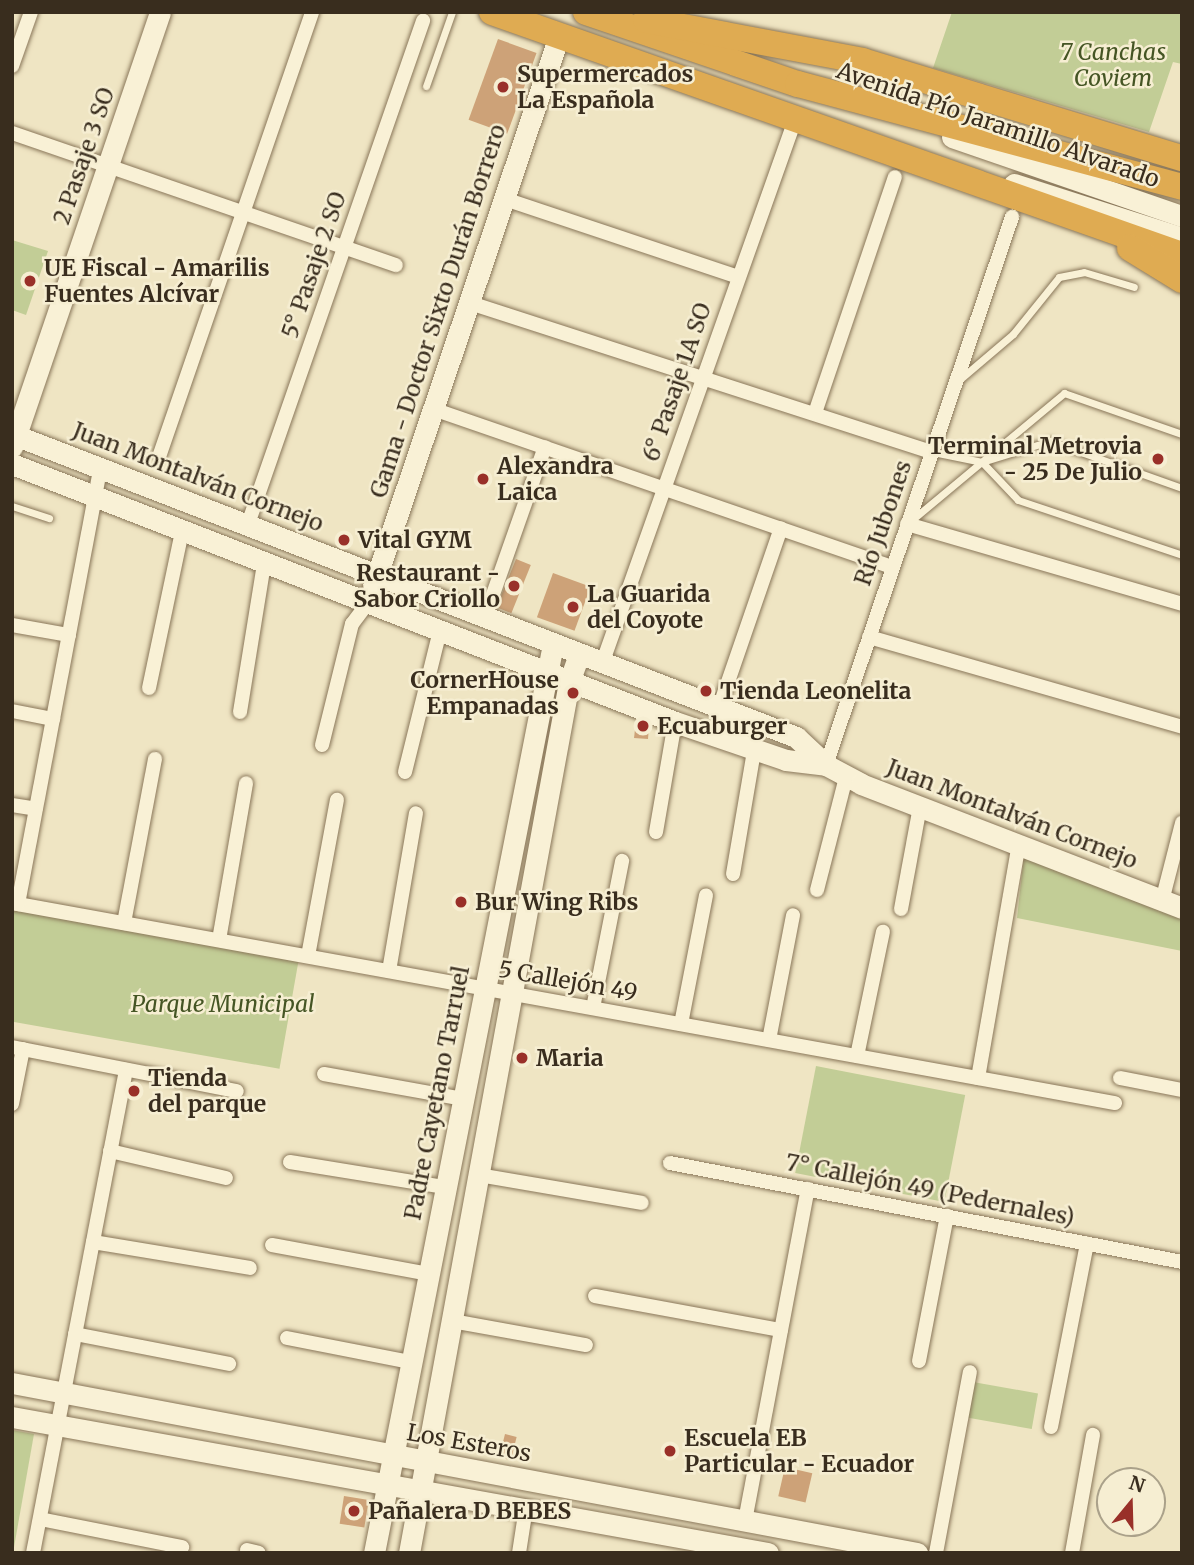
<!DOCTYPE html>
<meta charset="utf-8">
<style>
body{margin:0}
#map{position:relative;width:1194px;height:1565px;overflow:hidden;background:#efe5c3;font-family:Merriweather,serif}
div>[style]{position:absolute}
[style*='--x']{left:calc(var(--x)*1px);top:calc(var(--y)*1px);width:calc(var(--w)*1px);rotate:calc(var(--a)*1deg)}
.green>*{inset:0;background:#c2cd96;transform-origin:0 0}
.building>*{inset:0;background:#cda278;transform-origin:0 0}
.roads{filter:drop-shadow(0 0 2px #897659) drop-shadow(0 0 2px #897659)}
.lane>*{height:7px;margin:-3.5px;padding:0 3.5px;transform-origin:3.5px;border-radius:3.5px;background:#f9f1d6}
.street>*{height:14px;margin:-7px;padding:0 7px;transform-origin:7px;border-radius:7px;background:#f9f1d6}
.secondary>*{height:21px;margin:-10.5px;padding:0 10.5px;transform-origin:10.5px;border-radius:10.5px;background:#f9f1d6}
.highway>*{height:26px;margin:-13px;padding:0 13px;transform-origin:13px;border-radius:13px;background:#dfab52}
.dots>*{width:19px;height:19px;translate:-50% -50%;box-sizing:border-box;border:4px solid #f6eed2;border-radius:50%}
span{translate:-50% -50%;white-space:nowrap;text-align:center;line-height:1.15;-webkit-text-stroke:5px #f6eed2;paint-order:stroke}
.park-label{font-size:23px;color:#455524;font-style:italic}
.poi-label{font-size:23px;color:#392d1e;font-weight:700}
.left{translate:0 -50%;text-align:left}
.right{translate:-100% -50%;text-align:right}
.street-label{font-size:23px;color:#392d1e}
.frame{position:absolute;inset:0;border:14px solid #392d1e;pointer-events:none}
.north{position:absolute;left:1096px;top:1467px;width:70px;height:70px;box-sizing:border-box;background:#f6eed2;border:2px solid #aaa18a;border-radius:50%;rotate:19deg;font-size:19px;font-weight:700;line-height:28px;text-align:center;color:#392d1e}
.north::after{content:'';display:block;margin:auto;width:24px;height:32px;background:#993029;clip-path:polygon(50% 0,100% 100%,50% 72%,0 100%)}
</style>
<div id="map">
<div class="green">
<i style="clip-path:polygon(952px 12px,1182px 12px,1182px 64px,1173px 62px,1149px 132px,933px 68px)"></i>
<i style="clip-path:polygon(12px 240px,48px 251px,26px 315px,12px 310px)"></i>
<i style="clip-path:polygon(1024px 854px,1182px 919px,1182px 951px,1017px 918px)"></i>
<i style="left:12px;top:910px;width:291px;height:110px;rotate:10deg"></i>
<i style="left:816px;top:1066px;width:152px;height:109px;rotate:11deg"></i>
<i style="left:973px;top:1382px;width:66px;height:36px;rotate:10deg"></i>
<i style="clip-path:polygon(12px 1430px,34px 1434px,13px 1553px,12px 1553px)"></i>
</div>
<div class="building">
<i style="left:498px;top:39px;width:41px;height:86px;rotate:20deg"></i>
<i style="left:516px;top:559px;width:16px;height:52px;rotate:22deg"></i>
<i style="left:553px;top:573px;width:40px;height:47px;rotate:20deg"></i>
<i style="clip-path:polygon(636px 721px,649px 726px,648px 739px,634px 738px)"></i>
<i style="left:505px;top:1434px;width:12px;height:24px;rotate:14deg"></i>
<i style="left:785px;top:1467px;width:28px;height:30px;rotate:13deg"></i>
<i style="left:344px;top:1496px;width:25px;height:28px;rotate:9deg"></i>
</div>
<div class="roads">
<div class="lane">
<i style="--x:426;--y:86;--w:78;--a:-70.6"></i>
<i style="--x:959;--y:380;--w:71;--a:-40.4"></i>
<i style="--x:1013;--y:334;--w:73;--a:-51.1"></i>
<i style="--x:1059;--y:277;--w:25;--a:-11"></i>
<i style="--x:1084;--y:272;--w:52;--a:16.7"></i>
<i style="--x:933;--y:452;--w:50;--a:11.5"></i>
<i style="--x:982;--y:462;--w:71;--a:-17.2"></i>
<i style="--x:1050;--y:441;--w:140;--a:19.6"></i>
<i style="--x:982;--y:462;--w:52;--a:46.5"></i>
<i style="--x:1018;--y:500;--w:173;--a:18.5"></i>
<i style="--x:12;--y:506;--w:39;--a:18"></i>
<i style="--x:913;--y:519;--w:197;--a:-39.8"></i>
<i style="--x:1064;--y:393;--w:125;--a:19.2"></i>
</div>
<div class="street">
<i style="--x:12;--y:66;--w:57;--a:-70.6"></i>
<i style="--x:12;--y:133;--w:406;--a:19"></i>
<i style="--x:502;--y:198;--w:249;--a:18.5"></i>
<i style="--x:467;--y:302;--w:489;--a:17.9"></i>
<i style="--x:433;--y:409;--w:485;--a:19"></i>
<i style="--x:815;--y:413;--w:249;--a:-71.3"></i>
<i style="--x:160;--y:454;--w:467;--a:-71"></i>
<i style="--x:248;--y:524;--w:533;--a:-70.82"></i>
<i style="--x:907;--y:524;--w:286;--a:16.2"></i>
<i style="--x:485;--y:617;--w:180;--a:-70.6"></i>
<i style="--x:12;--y:625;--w:58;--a:10"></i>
<i style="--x:869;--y:637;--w:326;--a:16"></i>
<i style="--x:602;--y:664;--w:580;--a:-70.47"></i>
<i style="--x:149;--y:688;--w:160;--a:-78.1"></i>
<i style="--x:719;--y:708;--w:190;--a:-71"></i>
<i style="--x:12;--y:711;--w:42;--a:11"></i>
<i style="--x:240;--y:712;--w:151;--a:-80.8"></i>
<i style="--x:322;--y:745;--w:125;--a:-76.1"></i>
<i style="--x:352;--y:624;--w:26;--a:-53"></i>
<i style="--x:826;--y:765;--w:579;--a:-71.25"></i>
<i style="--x:405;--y:772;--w:145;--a:-76.1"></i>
<i style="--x:12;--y:805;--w:24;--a:9"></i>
<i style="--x:656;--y:832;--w:112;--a:-80.2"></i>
<i style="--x:733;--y:874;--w:125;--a:-80.3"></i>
<i style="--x:817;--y:890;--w:117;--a:-75.6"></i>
<i style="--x:1162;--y:901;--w:81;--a:-75.6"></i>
<i style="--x:12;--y:903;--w:1121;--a:10.28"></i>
<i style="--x:18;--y:904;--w:444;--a:-79.3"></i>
<i style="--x:901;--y:909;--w:105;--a:-79.5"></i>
<i style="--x:124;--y:923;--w:167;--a:-79.3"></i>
<i style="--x:219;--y:940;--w:159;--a:-80.2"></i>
<i style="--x:308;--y:956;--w:159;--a:-79.5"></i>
<i style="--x:389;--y:971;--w:160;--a:-80.3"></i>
<i style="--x:593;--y:1008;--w:150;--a:-78.8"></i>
<i style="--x:681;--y:1024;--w:131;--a:-79"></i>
<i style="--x:769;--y:1040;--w:127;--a:-79.1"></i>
<i style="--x:12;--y:1047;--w:229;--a:11.1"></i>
<i style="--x:857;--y:1056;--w:127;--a:-78.2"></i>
<i style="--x:324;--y:1074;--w:141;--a:10.2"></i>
<i style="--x:978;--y:1078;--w:239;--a:-80.1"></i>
<i style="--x:1120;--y:1078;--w:63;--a:11"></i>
<i style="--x:12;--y:1104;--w:56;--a:-78.7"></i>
<i style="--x:110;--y:1151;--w:119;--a:13.1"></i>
<i style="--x:290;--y:1162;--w:157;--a:9.2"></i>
<i style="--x:670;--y:1163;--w:521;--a:10.94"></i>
<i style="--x:479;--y:1175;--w:165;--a:9.7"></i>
<i style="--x:93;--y:1242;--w:159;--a:9.4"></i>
<i style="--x:272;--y:1245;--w:159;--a:10.5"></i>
<i style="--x:595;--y:1296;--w:189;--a:10.4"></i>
<i style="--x:452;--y:1321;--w:136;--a:10.2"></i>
<i style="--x:75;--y:1334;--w:157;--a:11"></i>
<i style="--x:287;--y:1338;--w:126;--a:11"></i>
<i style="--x:919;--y:1361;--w:148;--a:-79.1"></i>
<i style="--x:1051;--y:1427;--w:187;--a:-78.9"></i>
<i style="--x:40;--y:1519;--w:145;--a:11.2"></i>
<i style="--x:745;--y:1521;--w:338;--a:-79.3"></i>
<i style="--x:247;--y:1550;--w:12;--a:14"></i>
<i style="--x:33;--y:1553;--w:492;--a:-79.1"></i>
<i style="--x:519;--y:1553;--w:46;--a:-81.2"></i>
<i style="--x:936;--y:1553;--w:184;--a:-79.4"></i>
<i style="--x:1072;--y:1553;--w:120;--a:-79.9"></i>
</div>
<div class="secondary">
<i style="--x:952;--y:137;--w:243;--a:19"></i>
<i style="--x:1014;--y:184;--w:176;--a:17.8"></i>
<i style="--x:12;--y:434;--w:841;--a:21.13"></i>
<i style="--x:796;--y:737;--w:41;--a:43"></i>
<i style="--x:826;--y:765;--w:40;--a:28"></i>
<i style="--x:861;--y:784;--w:344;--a:21.1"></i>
<i style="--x:12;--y:447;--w:459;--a:-71.2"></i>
<i style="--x:12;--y:464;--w:711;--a:21.26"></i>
<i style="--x:675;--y:722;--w:117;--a:18.9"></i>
<i style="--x:786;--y:760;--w:40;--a:7.1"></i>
<i style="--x:373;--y:587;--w:582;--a:-71.35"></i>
<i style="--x:12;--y:1383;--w:921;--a:10.64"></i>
<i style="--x:12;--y:1417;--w:768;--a:10.2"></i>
<i style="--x:374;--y:1553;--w:926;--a:-78.86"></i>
<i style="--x:409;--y:1553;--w:886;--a:-79.59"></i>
<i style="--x:569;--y:682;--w:30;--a:-70"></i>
</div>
<div class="highway">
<i style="--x:492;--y:12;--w:732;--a:19.4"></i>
<i style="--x:586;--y:12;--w:224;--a:18.8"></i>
<i style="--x:798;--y:84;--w:398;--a:15"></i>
<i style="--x:646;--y:20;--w:220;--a:10.7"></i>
<i style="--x:862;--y:61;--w:334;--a:16.9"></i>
<i style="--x:1130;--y:248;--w:61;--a:31.6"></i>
</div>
</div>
<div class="dots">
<i style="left:503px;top:87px;background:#993029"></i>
<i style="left:30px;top:281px;background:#993029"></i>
<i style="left:1158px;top:459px;background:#993029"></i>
<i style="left:483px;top:479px;background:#993029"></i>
<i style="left:344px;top:540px;background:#993029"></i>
<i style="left:514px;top:586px;background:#993029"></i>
<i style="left:573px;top:607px;background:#993029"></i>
<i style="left:706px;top:691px;background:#993029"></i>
<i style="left:573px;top:693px;background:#993029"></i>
<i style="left:643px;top:726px;background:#993029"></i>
<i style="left:461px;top:902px;background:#993029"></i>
<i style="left:522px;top:1058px;background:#993029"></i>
<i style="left:134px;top:1091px;background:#993029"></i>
<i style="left:670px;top:1451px;background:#993029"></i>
<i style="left:354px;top:1511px;background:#993029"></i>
</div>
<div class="park-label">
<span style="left:1113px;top:65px">7 Canchas<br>Coviem</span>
<span style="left:223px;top:1004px">Parque Municipal</span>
</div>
<div class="poi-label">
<span class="left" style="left:517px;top:87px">Supermercados<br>La Española</span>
<span class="left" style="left:44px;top:281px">UE Fiscal - Amarilis<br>Fuentes Alcívar</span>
<span class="right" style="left:1142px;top:459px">Terminal Metrovia<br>- 25 De Julio</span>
<span class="left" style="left:497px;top:479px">Alexandra<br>Laica</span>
<span class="left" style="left:358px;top:540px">Vital GYM</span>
<span class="right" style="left:500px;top:586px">Restaurant -<br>Sabor Criollo</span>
<span class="left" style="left:587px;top:607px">La Guarida<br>del Coyote</span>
<span class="right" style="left:559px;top:693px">CornerHouse<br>Empanadas</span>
<span class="left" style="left:720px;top:691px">Tienda Leonelita</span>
<span class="left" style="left:657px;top:726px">Ecuaburger</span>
<span class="left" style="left:475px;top:902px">Bur Wing Ribs</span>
<span class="left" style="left:536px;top:1058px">Maria</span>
<span class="left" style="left:148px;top:1091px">Tienda<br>del parque</span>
<span class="left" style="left:684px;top:1451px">Escuela EB<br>Particular - Ecuador</span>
<span class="left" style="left:368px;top:1511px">Pañalera D BEBES</span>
</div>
<div class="street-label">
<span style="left:998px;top:125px;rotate:19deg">Avenida Pío Jaramillo Alvarado</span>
<span style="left:84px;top:156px;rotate:-71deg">2 Pasaje 3 SO</span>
<span style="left:314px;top:265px;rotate:-71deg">5° Pasaje 2 SO</span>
<span style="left:438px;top:311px;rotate:-72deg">Gama - Doctor Sixto Durán Borrero</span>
<span style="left:677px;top:382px;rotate:-71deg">6° Pasaje 1A SO</span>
<span style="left:198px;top:477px;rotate:21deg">Juan Montalván Cornejo</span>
<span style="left:883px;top:523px;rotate:-71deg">Río Jubones</span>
<span style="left:1012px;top:814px;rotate:21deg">Juan Montalván Cornejo</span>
<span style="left:568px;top:981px;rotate:10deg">5 Callejón 49</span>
<span style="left:437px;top:1093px;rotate:-79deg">Padre Cayetano Tarruel</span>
<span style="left:930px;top:1190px;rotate:11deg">7° Callejón 49 (Pedernales)</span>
<span style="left:469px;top:1443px;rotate:10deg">Los Esteros</span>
</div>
<div class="frame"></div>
<div class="north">N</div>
</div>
